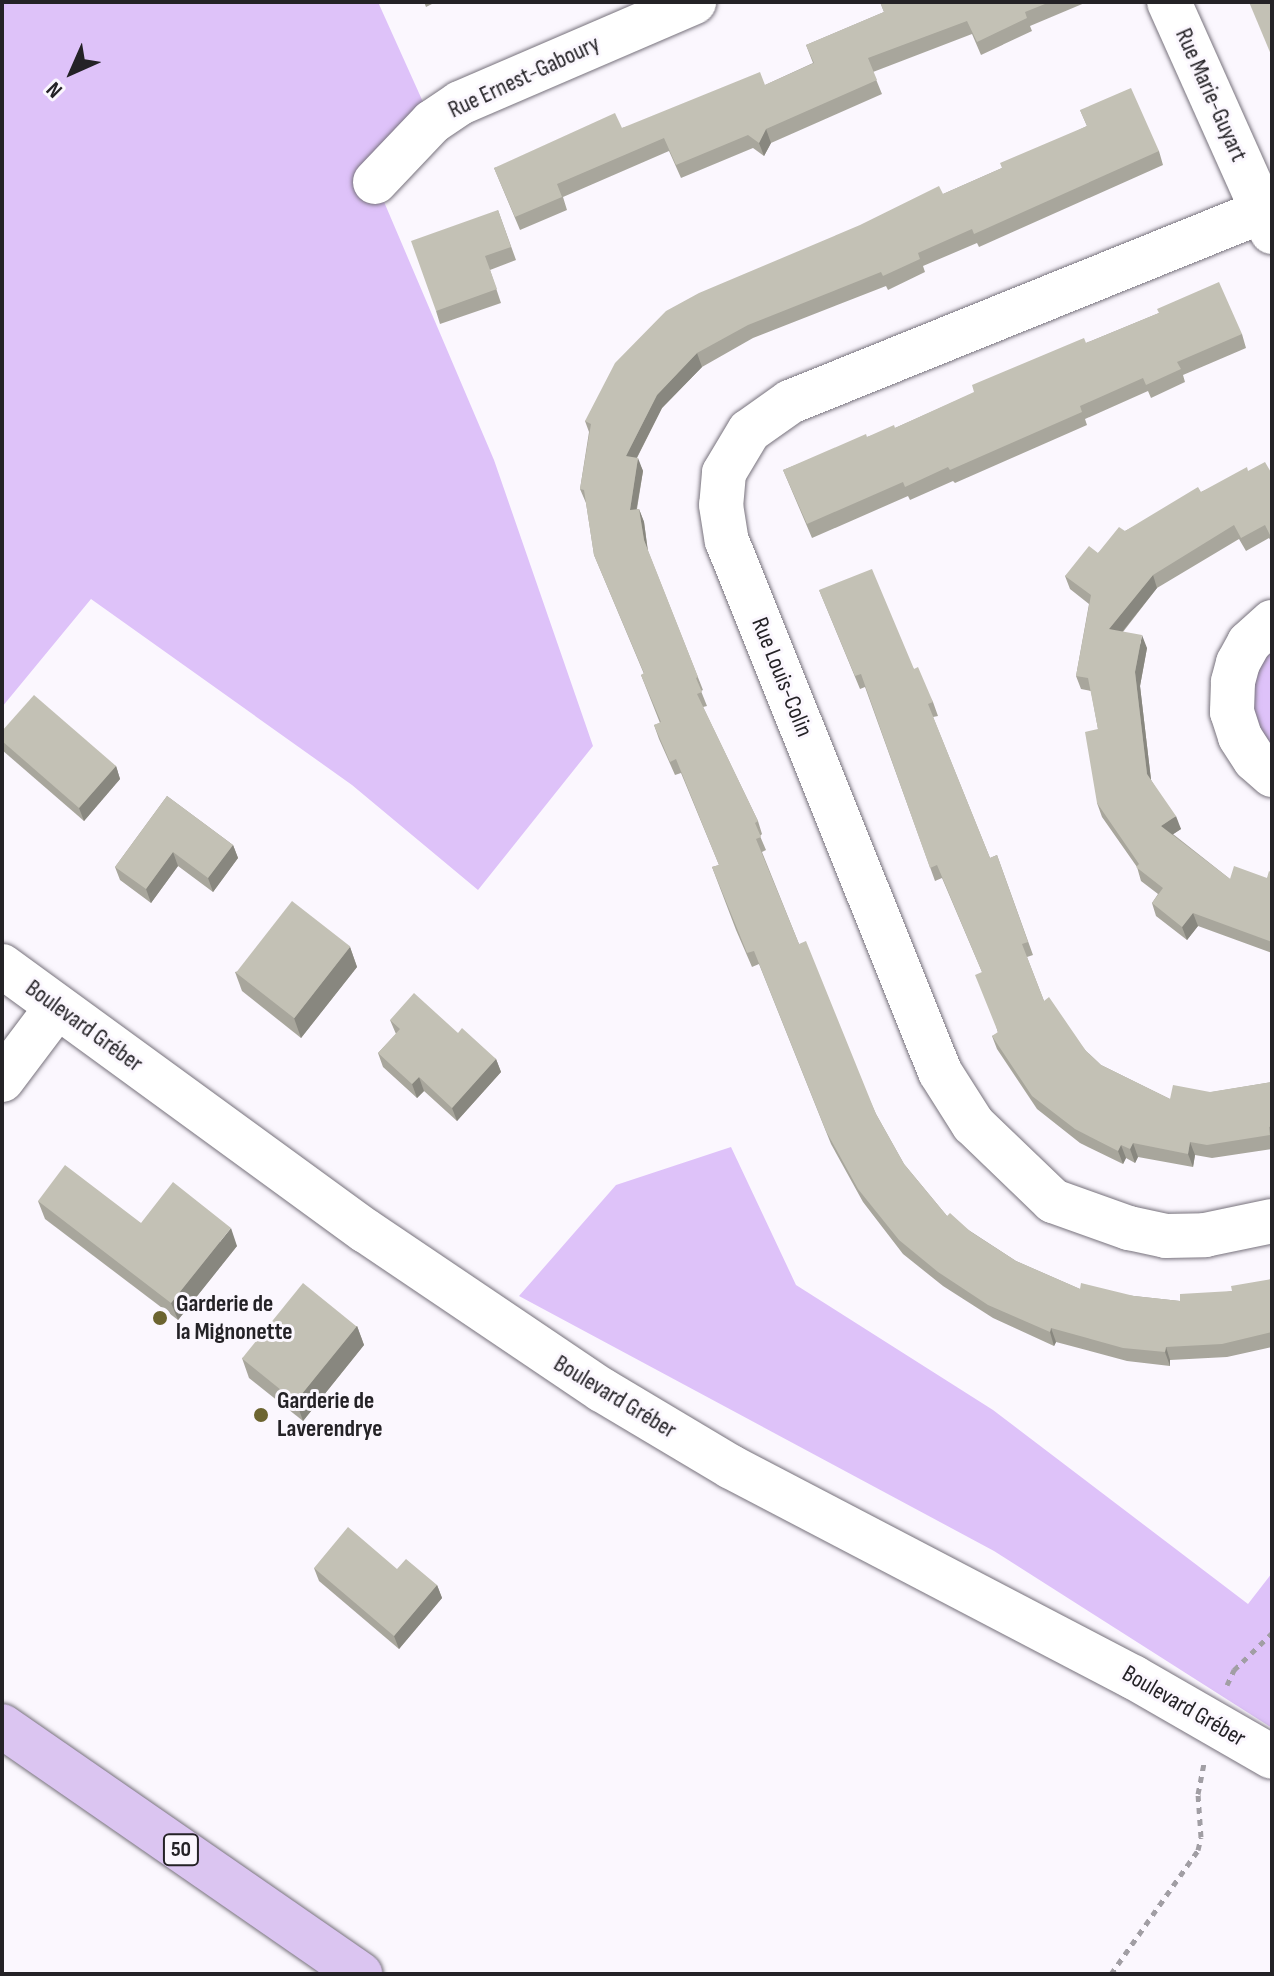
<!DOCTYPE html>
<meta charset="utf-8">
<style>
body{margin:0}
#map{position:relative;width:1274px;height:1976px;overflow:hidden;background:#fbf7fe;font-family:"Sofia Sans Condensed",sans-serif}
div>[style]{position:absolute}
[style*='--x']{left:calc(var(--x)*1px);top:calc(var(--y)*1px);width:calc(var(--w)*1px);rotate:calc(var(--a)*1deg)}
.green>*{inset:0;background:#dec2f9}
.path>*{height:5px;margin-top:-2.5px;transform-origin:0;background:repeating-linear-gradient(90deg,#a19ea4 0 6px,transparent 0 12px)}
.roads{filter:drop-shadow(0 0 2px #77727c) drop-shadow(0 0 2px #77727c)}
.minor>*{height:44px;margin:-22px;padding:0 22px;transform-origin:22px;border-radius:22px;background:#fff}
.highway>*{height:44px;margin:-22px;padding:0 22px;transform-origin:22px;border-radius:22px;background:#dbc5f1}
.wall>*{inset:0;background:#a8a69c}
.shaded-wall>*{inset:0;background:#88877f}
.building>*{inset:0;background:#c3c1b5;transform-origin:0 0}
.dots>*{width:22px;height:22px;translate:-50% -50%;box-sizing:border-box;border:4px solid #fbf7fe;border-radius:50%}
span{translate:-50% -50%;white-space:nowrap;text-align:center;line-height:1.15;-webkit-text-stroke:6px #fbf7fe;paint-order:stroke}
.shield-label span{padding:2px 6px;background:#fbf7fe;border:2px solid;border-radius:6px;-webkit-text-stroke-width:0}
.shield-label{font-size:22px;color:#242226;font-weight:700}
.street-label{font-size:24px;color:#242226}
.poi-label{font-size:24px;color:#242226;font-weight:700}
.left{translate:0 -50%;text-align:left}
.frame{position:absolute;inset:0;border:4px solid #242226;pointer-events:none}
.north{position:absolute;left:32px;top:32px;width:80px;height:80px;-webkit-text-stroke:6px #fbf7fe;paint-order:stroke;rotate:225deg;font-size:22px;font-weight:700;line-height:32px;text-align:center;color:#242226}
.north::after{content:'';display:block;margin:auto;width:28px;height:36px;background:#242226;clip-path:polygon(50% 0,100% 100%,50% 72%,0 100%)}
</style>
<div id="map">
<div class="green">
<i style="clip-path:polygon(2px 2px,378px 2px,432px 122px,376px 183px,494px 460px,593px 746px,478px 890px,352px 785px,91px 599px,2px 707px)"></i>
<i style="clip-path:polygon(1272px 622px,1272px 775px,1233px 682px)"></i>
<i style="clip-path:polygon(731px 1147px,796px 1285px,993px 1410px,1248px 1604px,1272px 1573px,1272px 1728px,994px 1551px,519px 1296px,616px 1185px)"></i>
</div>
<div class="path">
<i style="--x:1227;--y:1685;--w:17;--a:-65"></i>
<i style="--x:1234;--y:1670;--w:53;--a:-44.2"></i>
<i style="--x:1111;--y:1974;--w:151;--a:-54.9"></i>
<i style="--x:1198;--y:1850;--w:13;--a:-77"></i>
<i style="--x:1201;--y:1837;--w:43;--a:-94"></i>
<i style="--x:1198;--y:1794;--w:31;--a:-79"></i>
</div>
<div class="roads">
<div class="minor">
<i style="--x:1169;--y:2;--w:252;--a:65.9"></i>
<i style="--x:375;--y:182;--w:83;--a:-46.5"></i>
<i style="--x:432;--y:122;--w:34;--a:-34"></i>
<i style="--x:460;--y:103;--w:255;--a:-23.3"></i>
<i style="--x:1263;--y:211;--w:510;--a:158.01"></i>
<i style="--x:790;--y:402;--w:50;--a:144.7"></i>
<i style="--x:749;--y:431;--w:49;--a:120.8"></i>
<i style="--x:724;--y:473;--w:32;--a:95"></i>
<i style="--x:721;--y:505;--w:36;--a:81"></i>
<i style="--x:727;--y:541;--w:572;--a:68.14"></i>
<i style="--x:940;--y:1072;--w:62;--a:57.6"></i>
<i style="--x:973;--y:1124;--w:111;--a:43.9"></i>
<i style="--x:1053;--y:1201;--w:81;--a:19.6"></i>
<i style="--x:1129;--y:1228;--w:38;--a:12"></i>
<i style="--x:1166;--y:1236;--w:39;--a:-1"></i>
<i style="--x:1205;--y:1235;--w:68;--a:-11.8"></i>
<i style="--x:1272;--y:622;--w:31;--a:138"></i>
<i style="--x:1249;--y:643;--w:23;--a:119"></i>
<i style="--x:1238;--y:663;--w:20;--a:105"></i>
<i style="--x:1233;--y:682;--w:30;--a:92"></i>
<i style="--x:1232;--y:712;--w:26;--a:72"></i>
<i style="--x:1240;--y:737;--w:27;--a:57"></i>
<i style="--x:1255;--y:760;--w:23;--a:41"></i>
<i style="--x:2;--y:966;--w:450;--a:36.1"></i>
<i style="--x:366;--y:1231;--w:285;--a:34"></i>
<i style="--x:602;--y:1390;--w:150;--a:30.8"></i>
<i style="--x:731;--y:1467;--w:454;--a:27.6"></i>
<i style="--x:1133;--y:1677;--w:160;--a:29.9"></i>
<i style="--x:2;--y:1080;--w:91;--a:-53"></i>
</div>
<div class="highway">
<i style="--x:2;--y:1726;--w:436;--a:34.7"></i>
</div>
</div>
<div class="wall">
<i style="clip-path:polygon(424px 2px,436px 2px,426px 7px)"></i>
<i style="clip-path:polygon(880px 2px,1087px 2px,1030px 26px,1032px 31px,981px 55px,972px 34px,873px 72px,882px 94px,771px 143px,764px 156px,753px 148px,681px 178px,669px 151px,563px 197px,567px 210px,520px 230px,494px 168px,622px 128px,765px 85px,813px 63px,806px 45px,884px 12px)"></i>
<i style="clip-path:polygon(1080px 110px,1159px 151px,1163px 165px,979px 247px,977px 243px,923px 266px,925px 272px,888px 290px,886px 286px,753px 338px,702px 367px,662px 408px,637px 458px,643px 471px,637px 509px,639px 509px,644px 522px,648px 551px,703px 690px,701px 691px,707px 706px,703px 707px,758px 821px,762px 834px,760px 836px,766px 850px,762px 852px,799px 944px,876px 1114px,904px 1164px,947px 1216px,1016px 1261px,1080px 1289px,1134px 1296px,1180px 1301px,1232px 1291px,1272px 1279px,1272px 1347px,1227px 1357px,1170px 1360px,1170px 1366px,1127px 1361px,1056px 1342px,1054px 1346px,993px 1318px,943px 1286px,903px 1254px,863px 1202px,831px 1144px,759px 964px,752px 967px,736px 930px,712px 867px,719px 865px,681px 773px,675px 775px,659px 739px,654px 725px,660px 723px,641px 675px,644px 674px,594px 555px,586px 503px,580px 489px,589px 432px,585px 421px,943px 194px,1002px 168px,1087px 126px)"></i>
<i style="clip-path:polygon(498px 210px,516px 260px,490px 270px,501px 303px,440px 324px,436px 311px)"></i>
<i style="clip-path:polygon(1159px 313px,1242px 334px,1246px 348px,1183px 375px,1185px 382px,1151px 398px,1148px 391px,1085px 419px,1087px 425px,955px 483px,953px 481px,910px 500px,908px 496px,812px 538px,783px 470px,867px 437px,895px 428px,1086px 343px)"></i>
<i style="clip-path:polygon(1248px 471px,1272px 474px,1272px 543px,1269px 538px,1246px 551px,1239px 539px,1157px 588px,1123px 632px,1147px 648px,1140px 686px,1151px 780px,1181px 829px,1173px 834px,1230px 879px,1267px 878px,1272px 873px,1272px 953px,1198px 926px,1187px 940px,1156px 916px,1152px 903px,1158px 894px,1141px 881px,1137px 867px,1102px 817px,1097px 803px,1098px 729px,1091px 691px,1081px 689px,1076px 676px,1089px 604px,1070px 589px,1065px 576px,1098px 553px,1125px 531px,1201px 492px)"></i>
<i style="clip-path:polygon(819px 590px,914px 669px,933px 702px,938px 716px,933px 717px,990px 858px,997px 855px,1033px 955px,1027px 957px,1044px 1001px,1086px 1051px,1101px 1065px,1170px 1099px,1272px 1082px,1272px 1149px,1212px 1158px,1195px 1155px,1193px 1167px,1138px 1157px,1135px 1163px,1126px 1158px,1123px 1164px,1080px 1143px,1037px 1109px,997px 1049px,992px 1036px,998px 1033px,982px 972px,942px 878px,935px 881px,865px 687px,860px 689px)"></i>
<i style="clip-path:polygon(2px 731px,116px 766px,120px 779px,84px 821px,2px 750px)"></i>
<i style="clip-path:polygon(167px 796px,233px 845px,238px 858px,213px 892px,178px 866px,151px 903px,120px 880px,115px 867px)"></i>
<i style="clip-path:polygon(350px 947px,357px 967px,301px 1038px,242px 991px,235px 972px)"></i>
<i style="clip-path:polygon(390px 1020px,458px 1033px,496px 1059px,501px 1072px,457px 1121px,424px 1091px,417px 1098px,383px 1067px,378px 1053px,396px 1034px)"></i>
<i style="clip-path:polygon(38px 1201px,141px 1223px,237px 1246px,178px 1320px,45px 1219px)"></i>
<i style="clip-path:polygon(357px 1326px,364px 1345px,303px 1421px,249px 1378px,242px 1358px)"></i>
<i style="clip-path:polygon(314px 1568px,437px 1585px,442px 1598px,399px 1649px,319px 1581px)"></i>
</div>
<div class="shaded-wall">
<i style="clip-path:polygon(766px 129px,771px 143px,764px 156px,759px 143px)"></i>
<i style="clip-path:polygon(697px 353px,702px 367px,662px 408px,631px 469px,626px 456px,657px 395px)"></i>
<i style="clip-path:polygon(638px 458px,643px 471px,634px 523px,630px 510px)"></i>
<i style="clip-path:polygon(639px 509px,644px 522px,648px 553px,644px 540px)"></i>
<i style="clip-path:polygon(1153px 575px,1157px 588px,1114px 642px,1109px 629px)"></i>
<i style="clip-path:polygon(1142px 635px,1147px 648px,1140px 686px,1152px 788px,1147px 774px,1135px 672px)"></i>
<i style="clip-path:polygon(116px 766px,120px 779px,84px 821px,79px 808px)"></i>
<i style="clip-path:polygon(1176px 816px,1181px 829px,1166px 839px,1161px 826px)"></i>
<i style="clip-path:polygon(233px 845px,238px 858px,213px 892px,208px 878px)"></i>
<i style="clip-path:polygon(173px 852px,178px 866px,151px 903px,146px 889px)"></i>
<i style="clip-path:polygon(1193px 913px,1198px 926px,1187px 940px,1182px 927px)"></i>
<i style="clip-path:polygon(350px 947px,357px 967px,301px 1038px,294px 1018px)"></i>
<i style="clip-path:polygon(496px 1059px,501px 1072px,457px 1121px,452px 1108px)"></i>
<i style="clip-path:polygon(419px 1077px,424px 1091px,417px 1098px,412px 1084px)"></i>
<i style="clip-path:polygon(1190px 1142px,1195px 1155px,1193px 1167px,1188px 1154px)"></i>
<i style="clip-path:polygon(1133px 1143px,1138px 1157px,1135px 1163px,1130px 1149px)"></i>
<i style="clip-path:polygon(1121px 1145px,1126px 1158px,1123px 1164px,1118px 1151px)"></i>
<i style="clip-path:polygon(231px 1228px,237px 1246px,178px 1320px,171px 1303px)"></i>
<i style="clip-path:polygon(357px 1326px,364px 1345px,303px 1421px,296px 1401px)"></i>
<i style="clip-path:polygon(1051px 1328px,1056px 1342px,1054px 1346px,1050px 1332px)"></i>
<i style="clip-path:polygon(1166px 1347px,1170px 1360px,1170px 1366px,1165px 1352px)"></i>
<i style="clip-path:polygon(437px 1585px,442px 1598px,399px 1649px,394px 1636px)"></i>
</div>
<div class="building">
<i style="clip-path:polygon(880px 2px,1050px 2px,1025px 12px,1027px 18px,977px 42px,967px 21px,868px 58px,877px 80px,766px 129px,759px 143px,748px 135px,676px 165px,664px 138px,557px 184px,562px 197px,515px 217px,494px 168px,615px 113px,622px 128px,760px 72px,765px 85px,814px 63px,806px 45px,884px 12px)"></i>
<i style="clip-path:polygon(1249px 2px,1272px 2px,1272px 57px)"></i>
<i style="clip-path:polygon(1131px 88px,1159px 151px,974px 234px,972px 229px,918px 253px,920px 259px,883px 276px,881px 272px,748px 325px,697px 353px,657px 395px,626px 456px,638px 458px,630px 510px,639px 509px,644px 540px,698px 677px,696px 678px,702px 692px,697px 694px,758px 821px,755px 823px,761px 837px,756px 839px,799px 944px,806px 941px,876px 1114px,904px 1164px,947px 1216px,950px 1213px,971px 1232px,1016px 1261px,1080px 1289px,1081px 1283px,1134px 1296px,1180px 1301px,1180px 1294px,1232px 1291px,1231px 1286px,1272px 1279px,1272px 1332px,1222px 1344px,1166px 1347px,1165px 1352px,1123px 1348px,1051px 1328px,1050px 1332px,988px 1305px,938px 1272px,899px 1240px,858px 1189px,826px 1131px,754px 951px,747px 953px,712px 867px,719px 865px,676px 759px,670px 762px,654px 725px,661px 722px,641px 675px,644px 673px,594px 555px,584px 490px,580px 489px,591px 424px,585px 421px,615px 363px,666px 311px,699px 293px,860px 225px,939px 186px,943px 194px,1002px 168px,1000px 163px,1087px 126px,1080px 110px)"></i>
<i style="clip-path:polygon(498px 210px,511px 247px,485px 256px,497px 289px,436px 311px,411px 241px)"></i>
<i style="clip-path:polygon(1219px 282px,1242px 334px,1177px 362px,1181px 369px,1146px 385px,1143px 378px,1080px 406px,1082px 412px,950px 470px,948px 467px,905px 487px,903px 482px,807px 524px,783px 470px,866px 434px,867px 437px,894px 425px,895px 428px,974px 392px,972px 385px,1084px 338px,1086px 343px,1159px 313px,1157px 309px)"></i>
<i style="clip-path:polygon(1265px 462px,1272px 474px,1272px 534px,1270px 535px,1265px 525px,1241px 538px,1234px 525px,1153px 575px,1109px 629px,1142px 635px,1135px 672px,1147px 774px,1176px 816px,1161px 826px,1230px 879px,1234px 866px,1267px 878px,1269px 871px,1272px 873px,1272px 942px,1193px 913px,1182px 927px,1152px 903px,1163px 888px,1136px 867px,1139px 864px,1097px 803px,1085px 732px,1098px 729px,1088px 678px,1076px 676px,1091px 595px,1065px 576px,1089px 546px,1098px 553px,1119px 527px,1125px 531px,1198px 487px,1201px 492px,1247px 467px,1248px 471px)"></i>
<i style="clip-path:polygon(872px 569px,914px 669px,918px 667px,933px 702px,928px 704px,990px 858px,997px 855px,1028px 942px,1022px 944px,1044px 1001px,1049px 997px,1086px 1051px,1101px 1065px,1170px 1099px,1173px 1085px,1210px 1092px,1272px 1082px,1272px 1126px,1269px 1127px,1270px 1135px,1207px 1145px,1190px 1142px,1188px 1154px,1133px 1143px,1130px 1149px,1121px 1145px,1118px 1151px,1075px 1129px,1032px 1096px,992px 1036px,998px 1032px,975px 975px,982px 972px,937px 865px,930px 868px,861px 674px,855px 676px,819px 590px)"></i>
<i style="clip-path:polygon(34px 695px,116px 766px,79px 808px,2px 741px,2px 731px)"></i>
<i style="clip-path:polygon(167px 796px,233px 845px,208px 878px,173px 852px,146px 889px,115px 867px)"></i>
<i style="left:292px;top:901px;width:74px;height:91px;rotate:38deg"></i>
<i style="clip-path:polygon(414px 993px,458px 1033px,462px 1028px,496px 1059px,452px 1108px,419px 1077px,412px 1084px,378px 1053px,400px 1029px,390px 1020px)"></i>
<i style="clip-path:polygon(65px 1165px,141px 1223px,173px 1182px,231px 1228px,171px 1303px,38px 1201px)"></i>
<i style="left:303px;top:1283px;width:69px;height:97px;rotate:39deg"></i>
<i style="clip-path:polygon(348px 1527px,397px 1569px,406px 1559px,437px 1585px,394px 1636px,314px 1568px)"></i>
</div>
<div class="dots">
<i style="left:160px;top:1318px;background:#6c6430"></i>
<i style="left:261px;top:1415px;background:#6c6430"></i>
</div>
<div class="shield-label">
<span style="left:181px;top:1850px">50</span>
</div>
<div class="street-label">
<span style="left:524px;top:77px;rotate:-25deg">Rue Ernest-Gaboury</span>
<span style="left:1211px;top:95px;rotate:66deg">Rue Marie-Guyart</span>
<span style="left:782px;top:677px;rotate:68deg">Rue Louis-Colin</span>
<span style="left:84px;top:1026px;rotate:36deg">Boulevard Gréber</span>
<span style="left:615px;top:1397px;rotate:31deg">Boulevard Gréber</span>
<span style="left:1184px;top:1706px;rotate:30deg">Boulevard Gréber</span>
</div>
<div class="poi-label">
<span class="left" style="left:176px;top:1318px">Garderie de<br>la Mignonette</span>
<span class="left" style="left:277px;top:1415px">Garderie de<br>Laverendrye</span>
</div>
<div class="frame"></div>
<div class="north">N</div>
</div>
